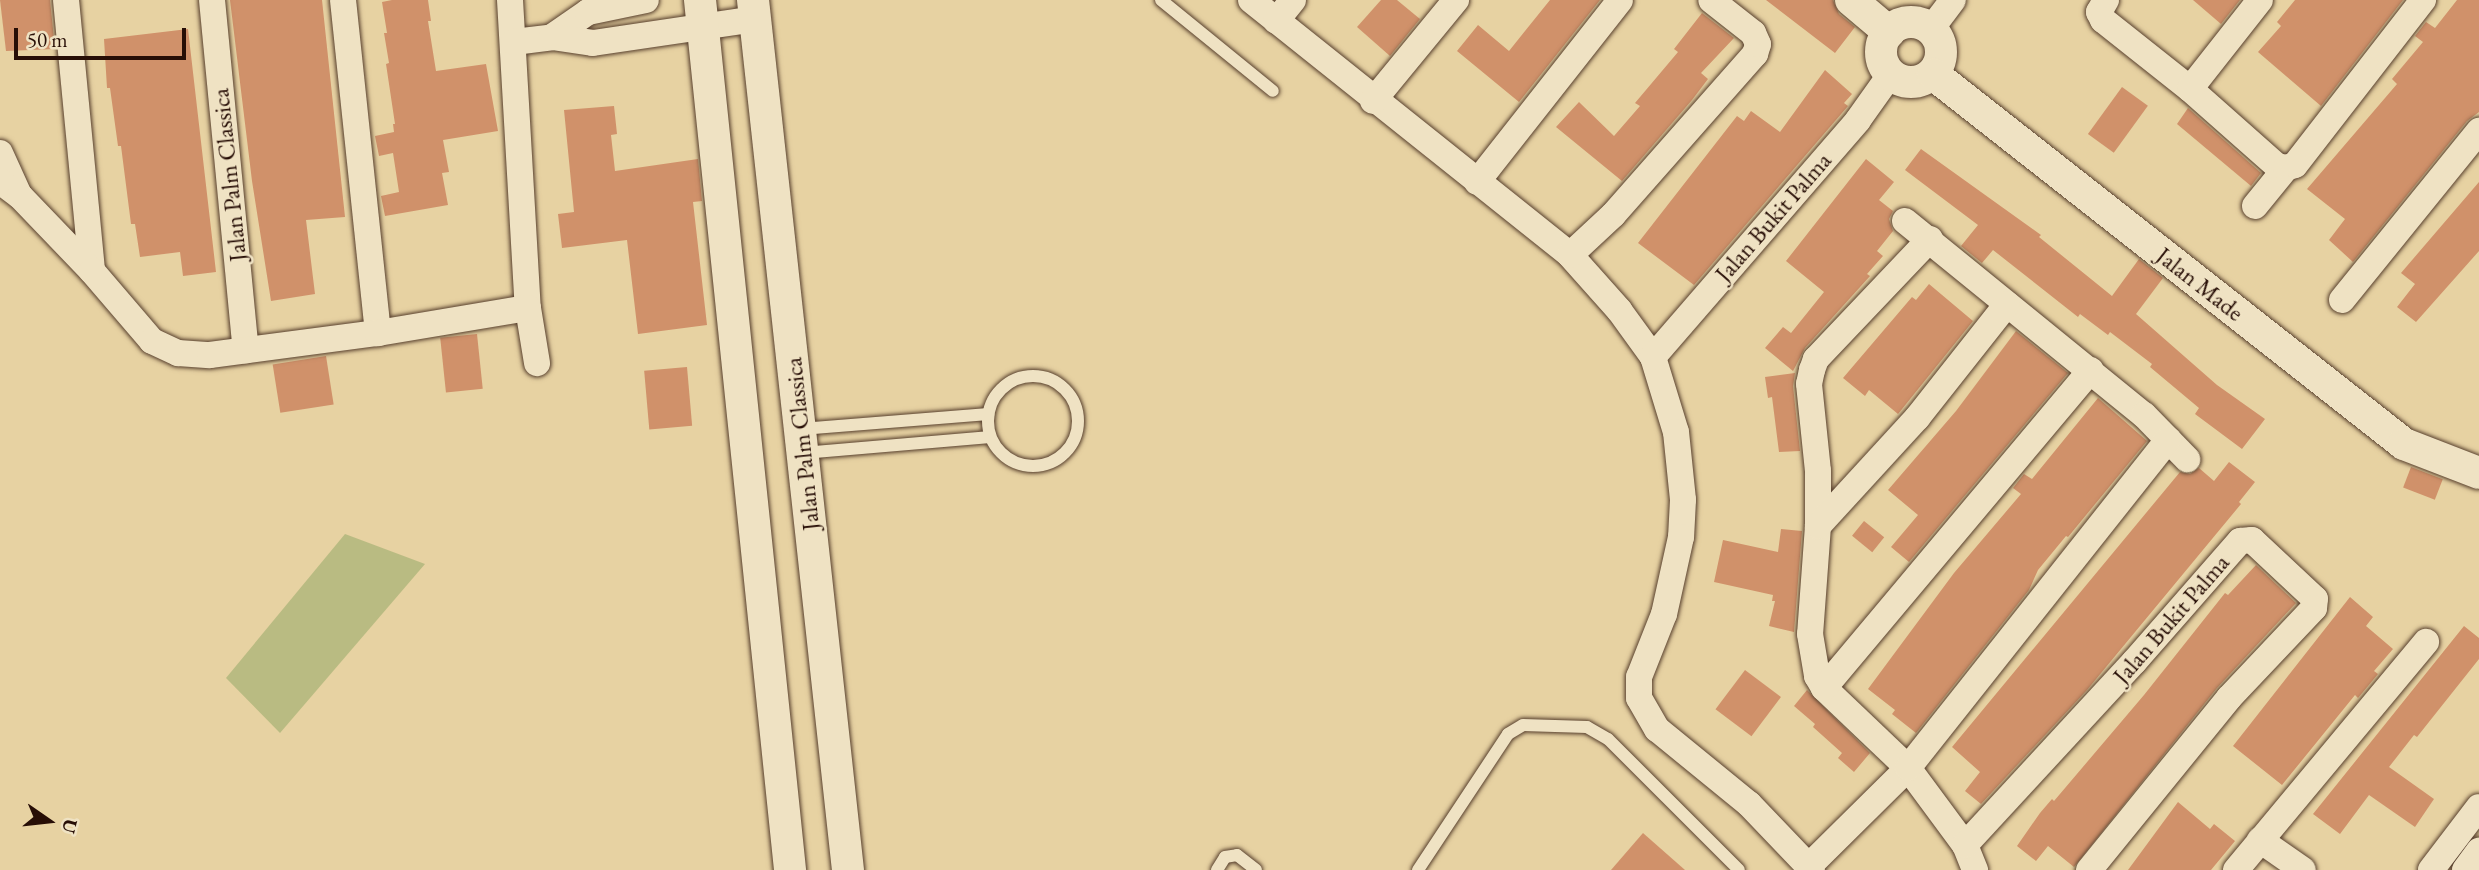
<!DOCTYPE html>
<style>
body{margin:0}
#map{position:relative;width:2479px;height:870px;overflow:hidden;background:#e7d2a2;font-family:"EB Garamond",serif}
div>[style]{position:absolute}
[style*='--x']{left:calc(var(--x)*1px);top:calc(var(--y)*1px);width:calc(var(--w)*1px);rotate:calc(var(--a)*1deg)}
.green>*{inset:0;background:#b9bb82}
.building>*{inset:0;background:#d0916a;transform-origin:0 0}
.roads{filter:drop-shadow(0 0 2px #573f2d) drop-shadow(0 0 2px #573f2d)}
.service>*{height:12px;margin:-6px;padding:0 6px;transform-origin:6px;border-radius:6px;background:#efe2c3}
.service>.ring{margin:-6px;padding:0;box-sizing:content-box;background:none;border:12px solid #efe2c3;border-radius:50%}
.minor>*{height:26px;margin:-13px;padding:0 13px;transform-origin:13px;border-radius:13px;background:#efe2c3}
.tertiary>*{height:32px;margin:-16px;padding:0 16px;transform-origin:16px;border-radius:16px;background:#efe2c3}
.tertiary>.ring{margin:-16px;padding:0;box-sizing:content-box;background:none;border:32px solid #efe2c3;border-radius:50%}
span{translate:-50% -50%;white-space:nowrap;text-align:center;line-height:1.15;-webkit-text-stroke:5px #efe2c3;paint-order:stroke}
.street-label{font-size:24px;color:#270e06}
.north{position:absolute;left:14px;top:786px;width:70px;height:70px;-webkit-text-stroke:5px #efe2c3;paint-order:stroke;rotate:104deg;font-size:19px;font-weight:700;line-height:28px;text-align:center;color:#270e06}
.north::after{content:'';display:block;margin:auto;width:24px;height:32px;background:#270e06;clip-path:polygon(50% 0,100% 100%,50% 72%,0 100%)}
.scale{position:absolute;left:14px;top:28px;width:172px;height:32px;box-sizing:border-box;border:4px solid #270e06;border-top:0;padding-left:9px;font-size:21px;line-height:24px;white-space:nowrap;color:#270e06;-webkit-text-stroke:5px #efe2c3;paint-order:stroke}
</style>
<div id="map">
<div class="green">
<i style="clip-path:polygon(345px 534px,425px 564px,280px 733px,226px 678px)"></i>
</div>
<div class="building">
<i style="clip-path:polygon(0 0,50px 0,55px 49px,6px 51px)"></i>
<i style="clip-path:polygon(230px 0,322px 0,345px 217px,306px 220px,315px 294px,271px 301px,252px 181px)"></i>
<i style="clip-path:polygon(392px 0,428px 0,431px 21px,428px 21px,436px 71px,486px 64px,498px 131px,443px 140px,449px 172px,442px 173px,448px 205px,385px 216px,381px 196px,399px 192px,393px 153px,379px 156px,375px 136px,394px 132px,393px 124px,395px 124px,386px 64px,389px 63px,384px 33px,387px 33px,382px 2px)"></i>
<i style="clip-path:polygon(1381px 0,1397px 0,1420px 19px,1390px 56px,1357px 27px)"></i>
<i style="clip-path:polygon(1550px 0,1600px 0,1519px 102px,1457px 51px,1478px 25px,1509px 51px)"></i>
<i style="clip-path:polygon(1766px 0,1833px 0,1839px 14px,1855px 27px,1835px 53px)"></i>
<i style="clip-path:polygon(2193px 0,2240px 0,2221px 24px)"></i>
<i style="clip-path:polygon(2295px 0,2403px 0,2321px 106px,2258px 52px,2281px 26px,2277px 22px)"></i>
<i style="clip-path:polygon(2457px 0,2479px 0,2479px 112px,2467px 121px,2353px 262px,2329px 240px,2345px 219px,2307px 189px,2397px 84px,2392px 79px,2423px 42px,2415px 36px,2426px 22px,2435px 28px)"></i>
<i style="clip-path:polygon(1702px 13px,1734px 38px,1701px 73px,1708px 79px,1692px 100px,1622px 181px,1556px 127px,1579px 102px,1614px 136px,1640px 106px,1635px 103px,1678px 52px,1674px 49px)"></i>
<i style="clip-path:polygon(188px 29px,216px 272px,183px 276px,180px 252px,140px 257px,135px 224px,131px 224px,121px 146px,118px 146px,110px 88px,107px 88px,104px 39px)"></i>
<i style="clip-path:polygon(1825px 70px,1852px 94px,1844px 103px,1848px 106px,1694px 285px,1638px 243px,1737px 116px,1744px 121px,1751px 111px,1780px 132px)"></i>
<i style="left:2122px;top:87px;width:32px;height:58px;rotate:36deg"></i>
<i style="clip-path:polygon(614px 106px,617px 134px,611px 135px,615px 171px,698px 159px,702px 201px,693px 202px,707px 325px,638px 334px,627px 240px,562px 248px,558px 214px,574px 212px,564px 110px)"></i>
<i style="clip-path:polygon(2188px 108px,2261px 173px,2251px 186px,2177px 124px)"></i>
<i style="clip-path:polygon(1921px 149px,2041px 235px,2039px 237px,2112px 296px,2139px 259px,2163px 278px,2136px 314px,2217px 385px,2265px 419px,2242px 449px,2195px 414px,2199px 408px,2150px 367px,2152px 364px,2110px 332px,2108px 335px,2080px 314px,2078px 317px,1993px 250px,1982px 263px,1961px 246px,1978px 225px,1905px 170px)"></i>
<i style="clip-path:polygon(1866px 159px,1894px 182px,1879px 200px,1893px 211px,1889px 219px,1893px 231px,1877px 251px,1883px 256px,1867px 274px,1870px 276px,1805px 348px,1793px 371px,1765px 348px,1783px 327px,1791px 333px,1824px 292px,1786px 261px)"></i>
<i style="clip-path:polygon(2479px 182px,2479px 251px,2416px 322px,2397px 307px,2415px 284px,2401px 273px)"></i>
<i style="clip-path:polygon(1929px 284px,1973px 321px,1898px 414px,1869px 390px,1865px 396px,1843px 378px,1912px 297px,1916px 300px)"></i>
<i style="clip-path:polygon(2016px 331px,2068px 373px,1909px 562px,1891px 547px,1918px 515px,1888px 490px,1956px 411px)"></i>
<i style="left:477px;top:334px;width:55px;height:37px;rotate:84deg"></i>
<i style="left:326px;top:356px;width:49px;height:54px;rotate:81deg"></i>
<i style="left:687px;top:367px;width:59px;height:43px;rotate:85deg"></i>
<i style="clip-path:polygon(1795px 373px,1793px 386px,1800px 451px,1779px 452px,1772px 397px,1768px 398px,1765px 377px)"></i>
<i style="clip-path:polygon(2098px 398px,2147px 441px,2068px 537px,2066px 536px,2038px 570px,2029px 590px,1916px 733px,1892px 714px,1895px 710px,1868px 689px,1954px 573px,2021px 494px,2013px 488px,2024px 474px,2032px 479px)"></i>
<i style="clip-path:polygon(2229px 462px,2255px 482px,2239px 502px,2241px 504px,2087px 690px,1981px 804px,1965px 791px,1980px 772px,1952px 747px,2180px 472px,2190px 474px,2199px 468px,2214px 481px)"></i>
<i style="left:2411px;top:467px;width:34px;height:22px;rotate:21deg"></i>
<i style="left:1864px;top:521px;width:26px;height:19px;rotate:39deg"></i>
<i style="clip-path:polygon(1781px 529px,1802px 531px,1794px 632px,1769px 626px,1775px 601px,1772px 601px,1773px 595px,1714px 582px,1723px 540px,1778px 552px)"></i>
<i style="clip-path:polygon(2256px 565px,2296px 603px,2217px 688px,2074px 867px,2048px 846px,2036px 861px,2017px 846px,2040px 813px,2052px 799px,2054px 801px,2144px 695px,2225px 593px,2228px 595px)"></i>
<i style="clip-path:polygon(2350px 597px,2373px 617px,2366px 626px,2393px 649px,2374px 671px,2378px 674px,2358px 698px,2355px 695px,2282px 785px,2233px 746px)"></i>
<i style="clip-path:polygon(2464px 626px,2479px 638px,2479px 659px,2417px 737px,2414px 735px,2389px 767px,2434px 799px,2415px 827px,2369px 795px,2340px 834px,2313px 814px)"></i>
<i style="left:1745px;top:670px;width:45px;height:49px;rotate:37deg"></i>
<i style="clip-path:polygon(1807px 690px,1870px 753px,1854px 772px,1838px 758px,1842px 753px,1813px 727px,1815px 724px,1794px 706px)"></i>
<i style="clip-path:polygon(2178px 802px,2210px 829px,2214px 824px,2235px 841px,2211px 870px,2128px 870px)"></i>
<i style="clip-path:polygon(1643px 833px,1685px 870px,1611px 870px)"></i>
</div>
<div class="roads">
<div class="service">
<i style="--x:1161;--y:0;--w:144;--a:39.1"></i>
<i class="ring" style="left:988px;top:376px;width:78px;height:78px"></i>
<i style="--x:801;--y:429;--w:188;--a:-4.6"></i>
<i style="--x:803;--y:453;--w:188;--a:-4.9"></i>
<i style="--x:1217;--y:870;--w:15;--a:-58"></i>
<i style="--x:1225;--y:857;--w:12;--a:-9"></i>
<i style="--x:1237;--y:855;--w:24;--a:38"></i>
<i style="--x:1418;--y:870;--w:163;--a:-56.5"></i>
<i style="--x:1508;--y:734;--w:17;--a:-31"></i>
<i style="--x:1523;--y:725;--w:64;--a:1.8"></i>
<i style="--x:1587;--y:727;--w:24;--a:30"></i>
<i style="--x:1608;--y:739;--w:185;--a:45"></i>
</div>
<div class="minor">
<i style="--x:66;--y:0;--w:272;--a:84.5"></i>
<i style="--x:212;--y:0;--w:352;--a:84.5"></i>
<i style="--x:343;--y:0;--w:335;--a:84"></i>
<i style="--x:510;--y:0;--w:309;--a:86.7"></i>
<i style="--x:528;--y:308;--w:56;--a:80.7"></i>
<i style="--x:1251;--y:0;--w:408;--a:38.6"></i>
<i style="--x:1570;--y:255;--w:74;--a:48.3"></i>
<i style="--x:1619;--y:310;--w:58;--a:54.1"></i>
<i style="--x:1653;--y:357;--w:78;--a:73"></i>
<i style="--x:1676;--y:432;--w:68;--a:84.1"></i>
<i style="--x:1683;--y:500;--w:37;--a:93"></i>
<i style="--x:1681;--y:537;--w:79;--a:102.4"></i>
<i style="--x:1664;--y:614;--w:68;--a:111.6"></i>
<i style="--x:1639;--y:677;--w:21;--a:90"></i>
<i style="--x:1639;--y:698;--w:36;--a:60"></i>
<i style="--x:1657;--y:729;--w:119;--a:39.2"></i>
<i style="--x:1749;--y:804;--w:91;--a:46.3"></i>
<i style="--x:2106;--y:0;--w:14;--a:120"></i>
<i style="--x:2099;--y:12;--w:9;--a:63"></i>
<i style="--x:2103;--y:20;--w:111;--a:38.4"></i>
<i style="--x:2190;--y:89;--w:116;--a:41.5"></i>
<i style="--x:2277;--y:166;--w:9;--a:13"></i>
<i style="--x:1276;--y:21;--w:27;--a:-51"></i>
<i style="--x:1931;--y:29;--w:36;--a:-53"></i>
<i style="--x:552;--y:37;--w:44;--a:-34.8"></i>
<i style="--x:588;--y:12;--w:59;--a:-11.7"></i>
<i style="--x:514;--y:42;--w:38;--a:-7"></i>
<i style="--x:552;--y:37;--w:41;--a:8.3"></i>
<i style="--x:593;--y:43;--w:165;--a:-8.4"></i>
<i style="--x:2190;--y:89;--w:113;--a:-51.8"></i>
<i style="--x:1373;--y:101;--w:131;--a:-50.6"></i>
<i style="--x:0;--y:153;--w:46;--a:65.7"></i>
<i style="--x:0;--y:181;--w:25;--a:37"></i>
<i style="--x:20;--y:196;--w:104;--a:46.2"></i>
<i style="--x:92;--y:271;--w:92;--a:49.4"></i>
<i style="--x:152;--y:341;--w:29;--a:25"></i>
<i style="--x:178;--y:353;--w:32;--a:4"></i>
<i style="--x:210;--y:355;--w:169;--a:-7.5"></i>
<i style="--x:378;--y:333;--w:152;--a:-9.5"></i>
<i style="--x:1477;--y:182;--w:231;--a:-51.8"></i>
<i style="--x:2255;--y:206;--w:49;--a:-50.8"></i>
<i style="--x:2286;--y:168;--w:9;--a:-18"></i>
<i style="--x:2295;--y:165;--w:209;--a:-52.2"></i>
<i style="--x:1905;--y:221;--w:308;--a:39.1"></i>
<i style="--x:2144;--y:415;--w:62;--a:45.7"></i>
<i style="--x:1930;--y:239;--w:166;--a:133.5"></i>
<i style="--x:1816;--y:359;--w:12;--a:110"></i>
<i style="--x:1812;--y:370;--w:14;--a:102"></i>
<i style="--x:1809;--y:384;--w:87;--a:84.1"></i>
<i style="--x:1818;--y:471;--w:55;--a:90"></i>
<i style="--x:1818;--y:526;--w:108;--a:94.2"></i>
<i style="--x:1810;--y:634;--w:43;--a:80.5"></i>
<i style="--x:1817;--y:676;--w:14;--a:60"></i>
<i style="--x:1824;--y:688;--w:116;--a:43.6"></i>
<i style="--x:1908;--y:768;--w:96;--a:53.5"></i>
<i style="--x:1965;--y:845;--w:27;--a:68"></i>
<i style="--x:1570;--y:255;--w:59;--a:-42.9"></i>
<i style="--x:1613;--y:215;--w:215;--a:-48.6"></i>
<i style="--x:1755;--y:54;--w:10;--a:-73"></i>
<i style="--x:1758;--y:44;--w:12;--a:-114"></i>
<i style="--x:1753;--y:33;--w:53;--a:-141.8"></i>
<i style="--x:2342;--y:300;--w:218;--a:-51"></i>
<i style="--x:1653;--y:357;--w:313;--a:-49.1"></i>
<i style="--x:1858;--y:120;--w:55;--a:-54.6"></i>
<i style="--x:1818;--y:526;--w:147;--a:-47.5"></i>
<i style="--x:1917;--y:418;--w:145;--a:-51.7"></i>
<i style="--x:1824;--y:688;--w:415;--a:-50"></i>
<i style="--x:2260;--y:840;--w:52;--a:34.9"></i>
<i style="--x:1965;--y:845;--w:249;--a:-47.3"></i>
<i style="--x:2134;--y:662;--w:161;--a:-48.8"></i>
<i style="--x:2240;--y:541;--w:12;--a:-5"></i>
<i style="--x:2252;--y:540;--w:86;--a:43.1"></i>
<i style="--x:2315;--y:599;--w:9;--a:96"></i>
<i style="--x:2314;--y:608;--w:124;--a:133.4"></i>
<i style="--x:2229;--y:698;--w:222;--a:129.1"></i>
<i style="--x:1809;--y:866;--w:139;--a:-44.7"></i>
<i style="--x:1908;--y:768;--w:419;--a:-51.6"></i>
<i style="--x:2236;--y:870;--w:297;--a:-50.2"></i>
<i style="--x:2431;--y:870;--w:79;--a:-52.7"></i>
<i style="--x:2465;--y:870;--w:24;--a:-54"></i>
</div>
<div class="tertiary">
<i style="--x:700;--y:0;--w:875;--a:84.09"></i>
<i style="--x:753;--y:0;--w:875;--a:83.77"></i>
<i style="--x:1851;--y:0;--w:50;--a:40.1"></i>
<i class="ring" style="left:1881px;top:22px;width:28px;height:28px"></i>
<i style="--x:1933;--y:74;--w:599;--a:38.15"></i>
<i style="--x:2404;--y:444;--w:80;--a:21.1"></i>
</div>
</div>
<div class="street-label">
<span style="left:229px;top:175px;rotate:-96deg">Jalan Palm Classica</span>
<span style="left:1773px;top:217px;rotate:-49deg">Jalan Bukit Palma</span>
<span style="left:2200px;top:284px;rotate:38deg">Jalan Made</span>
<span style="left:802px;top:444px;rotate:-96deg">Jalan Palm Classica</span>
<span style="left:2171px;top:619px;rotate:-49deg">Jalan Bukit Palma</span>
</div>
<div class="north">U</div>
<div class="scale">50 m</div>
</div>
